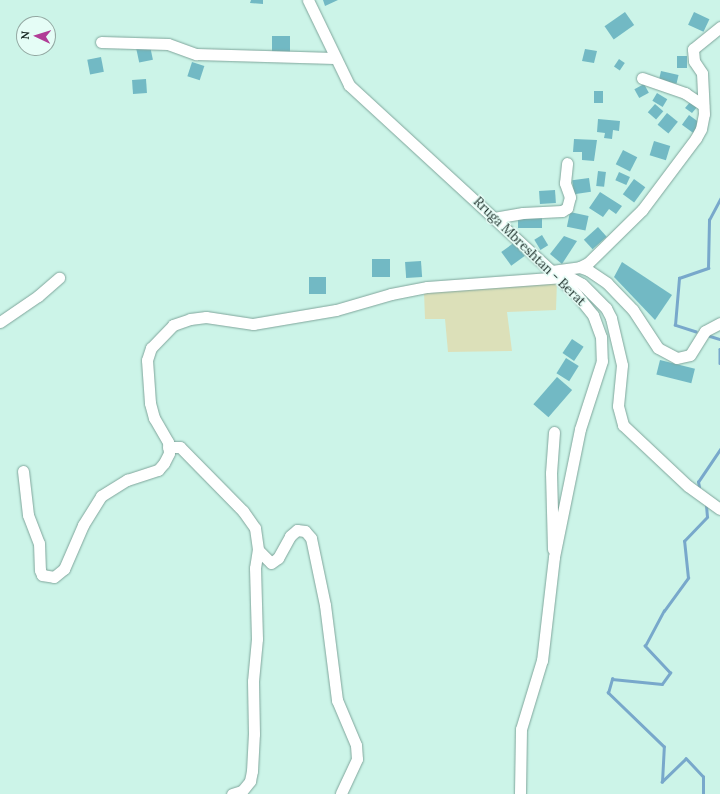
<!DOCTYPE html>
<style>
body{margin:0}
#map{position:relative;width:720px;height:794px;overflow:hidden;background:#ccf4e8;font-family:Lora,serif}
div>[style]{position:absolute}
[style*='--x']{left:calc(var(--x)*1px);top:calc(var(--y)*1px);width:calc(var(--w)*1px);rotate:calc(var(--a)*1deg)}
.green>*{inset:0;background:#dce0b9}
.stream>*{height:2.5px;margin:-1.25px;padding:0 1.25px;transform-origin:1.25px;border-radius:1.25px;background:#78a8cb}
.building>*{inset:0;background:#72b9c4;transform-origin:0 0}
.roads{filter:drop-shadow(0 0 1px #7fa59b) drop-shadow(0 0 1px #7fa59b)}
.minor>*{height:11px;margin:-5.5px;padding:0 5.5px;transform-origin:5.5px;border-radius:5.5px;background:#fff}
span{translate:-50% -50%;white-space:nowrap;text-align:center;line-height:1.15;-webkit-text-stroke:3px #e5fdf6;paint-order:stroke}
.street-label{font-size:13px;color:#192925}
.north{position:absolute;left:16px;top:16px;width:40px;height:40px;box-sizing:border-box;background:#e5fdf6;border:1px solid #93a8a2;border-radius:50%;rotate:274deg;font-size:11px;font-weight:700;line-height:16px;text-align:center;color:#192925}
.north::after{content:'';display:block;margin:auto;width:14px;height:18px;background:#b13d96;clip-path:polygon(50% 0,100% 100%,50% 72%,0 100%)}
</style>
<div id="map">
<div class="green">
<i style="clip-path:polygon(557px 281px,556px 310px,507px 312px,512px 351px,448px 352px,445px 319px,425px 319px,424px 292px)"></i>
</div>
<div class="stream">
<i style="--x:696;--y:332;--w:22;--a:-162"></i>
<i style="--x:675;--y:325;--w:47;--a:-85.1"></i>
<i style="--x:679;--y:278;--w:31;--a:-19"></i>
<i style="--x:708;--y:268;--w:48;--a:-88.8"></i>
<i style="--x:709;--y:220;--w:24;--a:-62"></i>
<i style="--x:710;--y:336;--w:10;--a:17"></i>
<i style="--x:720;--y:349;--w:14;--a:90"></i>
<i style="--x:699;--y:487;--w:5;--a:-101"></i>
<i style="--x:698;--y:482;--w:40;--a:-56"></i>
<i style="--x:703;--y:794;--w:17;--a:-90"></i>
<i style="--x:703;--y:777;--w:25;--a:-133"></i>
<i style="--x:686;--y:759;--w:33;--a:136"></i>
<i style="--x:662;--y:782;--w:35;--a:-87"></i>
<i style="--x:664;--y:747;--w:78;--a:-136"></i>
<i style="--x:608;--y:693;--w:15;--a:-74"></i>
<i style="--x:612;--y:679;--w:50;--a:5.7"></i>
<i style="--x:662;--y:684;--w:14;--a:-54"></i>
<i style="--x:670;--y:673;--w:37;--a:-133"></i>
<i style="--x:645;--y:646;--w:40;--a:-62"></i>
<i style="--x:664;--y:611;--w:41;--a:-54"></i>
<i style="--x:688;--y:578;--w:37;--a:-96"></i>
<i style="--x:684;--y:541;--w:33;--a:-46"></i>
<i style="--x:707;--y:517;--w:12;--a:-95"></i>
</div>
<div class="building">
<i style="clip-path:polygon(251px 0,263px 0,263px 4px,250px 3px)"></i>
<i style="clip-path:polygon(323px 0,338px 0,325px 6px)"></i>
<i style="left:625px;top:12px;width:16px;height:25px;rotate:55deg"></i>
<i style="left:694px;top:12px;width:17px;height:14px;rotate:25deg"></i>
<i style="left:272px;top:36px;width:18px;height:17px"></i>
<i style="left:150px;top:46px;width:14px;height:14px;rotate:78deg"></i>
<i style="clip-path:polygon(585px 49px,597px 51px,594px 63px,582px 61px)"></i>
<i style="left:677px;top:56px;width:10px;height:12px"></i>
<i style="left:101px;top:57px;width:15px;height:14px;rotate:79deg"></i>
<i style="left:619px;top:59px;width:7px;height:9px;rotate:34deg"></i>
<i style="left:192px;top:62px;width:13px;height:15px;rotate:18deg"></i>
<i style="left:661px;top:71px;width:18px;height:9px;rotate:13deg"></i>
<i style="left:146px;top:79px;width:14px;height:14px;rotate:86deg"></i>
<i style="left:644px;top:84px;width:10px;height:11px;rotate:61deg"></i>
<i style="left:594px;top:91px;width:9px;height:12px"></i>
<i style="left:657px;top:93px;width:12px;height:9px;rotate:31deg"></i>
<i style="clip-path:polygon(691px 101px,698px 106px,692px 113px,685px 108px)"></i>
<i style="left:655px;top:104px;width:11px;height:11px;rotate:41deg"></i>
<i style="left:667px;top:113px;width:14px;height:15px;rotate:39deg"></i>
<i style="left:689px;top:115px;width:14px;height:12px;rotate:36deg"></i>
<i style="clip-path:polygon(598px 119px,620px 121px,619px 131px,613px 130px,612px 139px,604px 138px,605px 133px,597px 132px)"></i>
<i style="clip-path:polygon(574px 139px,597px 140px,594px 161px,582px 160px,582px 152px,573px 152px)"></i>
<i style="left:654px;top:141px;width:17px;height:15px;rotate:17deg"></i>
<i style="left:623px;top:150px;width:16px;height:16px;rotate:27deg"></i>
<i style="left:598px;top:171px;width:8px;height:15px;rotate:7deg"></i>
<i style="left:619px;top:172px;width:12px;height:9px;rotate:24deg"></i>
<i style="left:589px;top:178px;width:14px;height:17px;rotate:82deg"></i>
<i style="left:634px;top:179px;width:14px;height:19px;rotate:36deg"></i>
<i style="left:555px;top:190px;width:13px;height:16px;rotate:86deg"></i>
<i style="clip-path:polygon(600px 192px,622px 206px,616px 214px,609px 209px,603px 217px,589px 208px)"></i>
<i style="left:570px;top:212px;width:19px;height:15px;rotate:12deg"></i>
<i style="left:542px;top:216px;width:12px;height:24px;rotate:90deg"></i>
<i style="left:598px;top:227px;width:13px;height:19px;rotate:48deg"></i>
<i style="left:542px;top:235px;width:12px;height:9px;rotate:59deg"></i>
<i style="clip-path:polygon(564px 236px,577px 241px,562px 264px,550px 254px)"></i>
<i style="left:515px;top:242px;width:17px;height:17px;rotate:54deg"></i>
<i style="left:372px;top:259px;width:18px;height:18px"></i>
<i style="left:421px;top:261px;width:16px;height:16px;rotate:86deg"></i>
<i style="clip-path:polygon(622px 262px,672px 295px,655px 320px,614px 277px)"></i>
<i style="left:309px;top:277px;width:17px;height:17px"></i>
<i style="left:572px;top:339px;width:14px;height:17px;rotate:34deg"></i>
<i style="left:566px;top:358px;width:15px;height:18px;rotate:32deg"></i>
<i style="left:660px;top:360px;width:36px;height:15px;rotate:14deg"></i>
<i style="left:557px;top:377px;width:20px;height:36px;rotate:41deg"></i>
</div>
<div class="roads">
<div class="minor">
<i style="--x:308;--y:0;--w:94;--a:64.2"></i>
<i style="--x:349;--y:85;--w:309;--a:42.6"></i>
<i style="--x:576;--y:294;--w:27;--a:51"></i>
<i style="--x:593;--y:315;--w:23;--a:70"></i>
<i style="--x:601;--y:337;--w:24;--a:88"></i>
<i style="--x:602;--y:361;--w:71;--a:107.9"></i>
<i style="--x:580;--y:429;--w:131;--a:101.5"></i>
<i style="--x:554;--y:557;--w:104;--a:96.6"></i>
<i style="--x:542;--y:660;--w:72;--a:106.9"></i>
<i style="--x:521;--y:729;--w:65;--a:90.9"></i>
<i style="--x:101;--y:42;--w:67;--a:1.7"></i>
<i style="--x:168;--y:44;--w:30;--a:20"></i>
<i style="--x:196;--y:54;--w:138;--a:1.7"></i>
<i style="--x:642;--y:78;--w:46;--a:19.2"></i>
<i style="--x:685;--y:93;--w:22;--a:34"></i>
<i style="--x:494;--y:218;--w:29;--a:-10"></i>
<i style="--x:523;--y:213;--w:39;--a:-3"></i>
<i style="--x:562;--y:211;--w:6;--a:-31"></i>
<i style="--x:567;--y:208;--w:11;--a:-75"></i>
<i style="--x:570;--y:197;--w:15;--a:-110"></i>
<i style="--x:565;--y:183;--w:20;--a:-84"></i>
<i style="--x:580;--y:267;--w:9;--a:21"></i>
<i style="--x:588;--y:270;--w:23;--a:34"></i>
<i style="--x:607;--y:283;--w:37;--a:46"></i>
<i style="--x:633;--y:310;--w:45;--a:56.7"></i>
<i style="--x:658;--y:348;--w:21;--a:28"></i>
<i style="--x:677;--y:358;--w:13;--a:-13"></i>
<i style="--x:690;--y:355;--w:28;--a:-58"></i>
<i style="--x:705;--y:331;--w:17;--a:-28"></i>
<i style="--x:552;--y:271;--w:28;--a:-8"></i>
<i style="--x:580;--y:267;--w:9;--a:-27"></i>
<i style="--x:588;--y:263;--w:76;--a:-44.5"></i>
<i style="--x:642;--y:210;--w:90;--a:-53.1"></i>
<i style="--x:696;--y:138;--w:10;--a:-61"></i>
<i style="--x:701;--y:129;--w:15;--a:-79"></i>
<i style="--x:704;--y:114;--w:41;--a:-92.8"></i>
<i style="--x:702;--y:73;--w:14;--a:-124"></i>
<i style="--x:694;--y:61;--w:12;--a:-95"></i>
<i style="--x:693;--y:49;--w:35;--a:-39"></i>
<i style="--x:0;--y:322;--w:46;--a:-34.4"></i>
<i style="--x:38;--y:296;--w:28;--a:-41"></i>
<i style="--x:168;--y:447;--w:12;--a:0"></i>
<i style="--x:180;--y:447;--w:90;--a:45.5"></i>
<i style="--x:243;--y:511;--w:21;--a:55"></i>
<i style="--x:255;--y:528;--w:22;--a:82"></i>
<i style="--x:258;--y:550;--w:18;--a:45"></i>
<i style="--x:271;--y:563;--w:9;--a:-36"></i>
<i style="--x:278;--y:558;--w:25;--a:-61"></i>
<i style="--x:290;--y:536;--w:9;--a:-41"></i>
<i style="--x:297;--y:530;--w:8;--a:7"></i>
<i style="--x:305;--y:531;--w:9;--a:49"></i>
<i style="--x:311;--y:538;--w:68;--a:78.2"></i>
<i style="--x:325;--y:605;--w:96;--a:82.8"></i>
<i style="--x:337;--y:700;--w:49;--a:67.1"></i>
<i style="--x:356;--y:745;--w:14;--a:86"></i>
<i style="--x:357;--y:759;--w:38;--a:115"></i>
<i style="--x:23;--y:471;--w:44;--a:83.5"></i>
<i style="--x:28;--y:515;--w:30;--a:69"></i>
<i style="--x:39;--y:543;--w:27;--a:88"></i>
<i style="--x:40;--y:570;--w:5;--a:68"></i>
<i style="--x:42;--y:575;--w:12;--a:9"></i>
<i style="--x:54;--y:577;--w:13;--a:-39"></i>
<i style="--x:64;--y:569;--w:48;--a:-66.6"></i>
<i style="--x:83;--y:525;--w:34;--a:-58"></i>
<i style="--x:101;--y:496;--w:31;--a:-32"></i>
<i style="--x:127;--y:480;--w:33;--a:-18"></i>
<i style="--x:158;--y:470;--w:9;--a:-49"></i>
<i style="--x:164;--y:463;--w:11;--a:-63"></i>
<i style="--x:169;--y:453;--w:11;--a:-95"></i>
<i style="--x:168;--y:442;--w:28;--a:-120"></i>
<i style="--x:154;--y:418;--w:16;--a:-105"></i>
<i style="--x:150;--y:403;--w:43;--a:-94"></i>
<i style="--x:147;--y:360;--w:13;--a:-72"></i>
<i style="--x:151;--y:348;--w:32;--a:-46"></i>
<i style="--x:173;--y:325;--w:18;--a:-19"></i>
<i style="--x:190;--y:319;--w:16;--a:-7"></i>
<i style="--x:206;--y:317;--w:48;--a:8.5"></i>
<i style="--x:253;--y:324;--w:84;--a:-9.6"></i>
<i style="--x:336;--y:310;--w:57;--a:-16.2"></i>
<i style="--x:391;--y:294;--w:37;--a:-11"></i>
<i style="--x:427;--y:287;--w:137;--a:-4.2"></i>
<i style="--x:564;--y:277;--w:9;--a:13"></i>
<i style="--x:573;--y:279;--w:10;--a:29"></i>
<i style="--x:582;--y:284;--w:34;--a:45"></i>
<i style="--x:606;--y:308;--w:11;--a:63"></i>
<i style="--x:611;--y:318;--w:48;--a:76.8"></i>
<i style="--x:622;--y:365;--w:41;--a:95.6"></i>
<i style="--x:618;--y:406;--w:20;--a:75"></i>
<i style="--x:623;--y:425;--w:89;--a:43.2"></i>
<i style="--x:688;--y:486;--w:39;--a:36"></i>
<i style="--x:553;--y:549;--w:76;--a:-91.5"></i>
<i style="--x:551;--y:473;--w:41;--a:-85.8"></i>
<i style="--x:232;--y:794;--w:10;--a:-17"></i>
<i style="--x:242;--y:791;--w:13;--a:-51"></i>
<i style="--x:250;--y:781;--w:10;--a:-79"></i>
<i style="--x:252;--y:771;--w:37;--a:-87"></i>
<i style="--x:254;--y:734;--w:53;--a:-91.1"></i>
<i style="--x:253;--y:681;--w:42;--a:-84.6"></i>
<i style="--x:257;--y:639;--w:71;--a:-91.6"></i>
<i style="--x:255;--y:568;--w:18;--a:-81"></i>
</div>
</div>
<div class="street-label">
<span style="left:529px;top:252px;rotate:44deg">Rruga Mbreshtan - Berat</span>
</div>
<div class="north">N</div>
</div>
